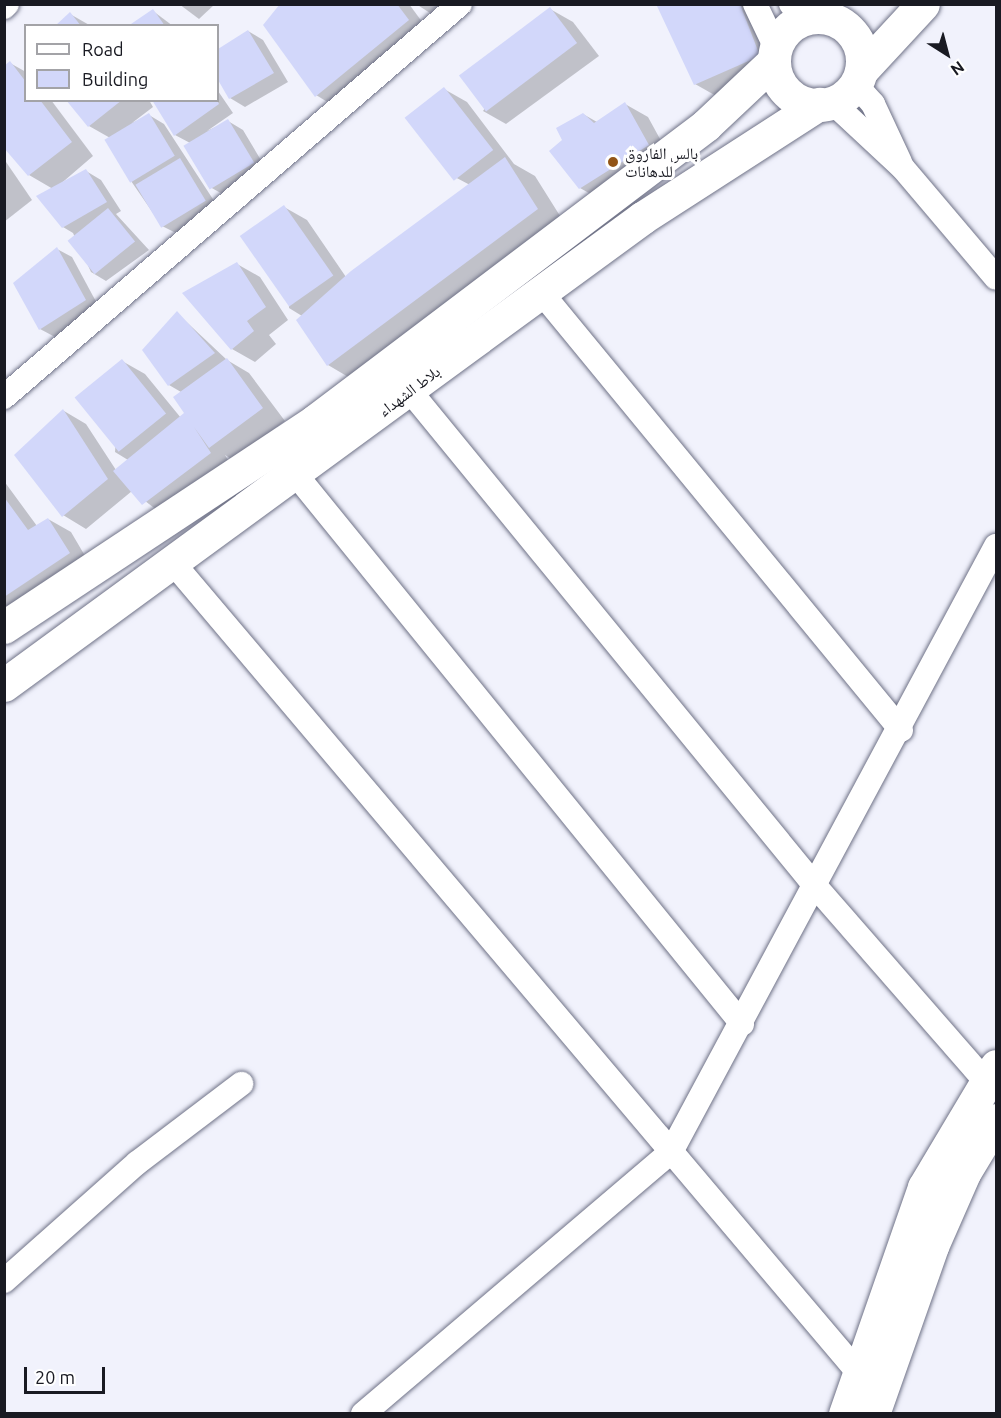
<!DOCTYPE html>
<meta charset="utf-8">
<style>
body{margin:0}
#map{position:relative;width:1001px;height:1418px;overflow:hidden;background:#f1f2fc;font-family:Ubuntu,"Noto Naskh Arabic",sans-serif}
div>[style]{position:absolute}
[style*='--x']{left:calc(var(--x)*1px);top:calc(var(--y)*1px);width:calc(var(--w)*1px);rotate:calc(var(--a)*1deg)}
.shadow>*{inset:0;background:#0003}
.building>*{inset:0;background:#d2d7fa;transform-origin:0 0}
.roads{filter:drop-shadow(0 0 2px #6f7287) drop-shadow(0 0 2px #6f7287)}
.street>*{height:24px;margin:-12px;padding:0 12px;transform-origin:12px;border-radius:12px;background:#fff}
.secondary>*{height:33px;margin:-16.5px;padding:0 16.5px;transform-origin:16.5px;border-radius:16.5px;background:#fff}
.primary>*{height:33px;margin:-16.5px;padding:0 16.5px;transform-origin:16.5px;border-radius:16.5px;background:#fff}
.primary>.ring{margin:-16.5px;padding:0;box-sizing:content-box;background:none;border:33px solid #fff;border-radius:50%}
.dots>*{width:16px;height:16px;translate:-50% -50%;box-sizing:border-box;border:3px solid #fff;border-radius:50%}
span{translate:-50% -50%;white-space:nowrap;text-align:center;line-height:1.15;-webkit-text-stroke:6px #fff;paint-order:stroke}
.poi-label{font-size:16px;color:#191a22}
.left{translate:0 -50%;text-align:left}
.street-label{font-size:16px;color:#191a22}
.frame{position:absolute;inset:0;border:6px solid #191a22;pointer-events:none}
.legend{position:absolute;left:24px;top:24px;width:195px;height:78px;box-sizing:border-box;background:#fff;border:2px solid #a3a3a7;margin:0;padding:8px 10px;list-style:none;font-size:18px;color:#191a22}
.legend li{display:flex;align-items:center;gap:12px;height:30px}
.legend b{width:30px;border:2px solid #a3a3a7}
.north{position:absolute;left:917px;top:24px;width:60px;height:60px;-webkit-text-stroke:4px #fff;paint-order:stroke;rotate:144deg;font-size:16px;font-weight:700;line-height:24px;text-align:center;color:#191a22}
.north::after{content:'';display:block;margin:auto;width:21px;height:27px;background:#191a22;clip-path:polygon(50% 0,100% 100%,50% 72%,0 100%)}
.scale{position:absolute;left:24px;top:1367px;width:81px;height:27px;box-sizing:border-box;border:3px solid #191a22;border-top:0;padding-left:8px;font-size:18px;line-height:21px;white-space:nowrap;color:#191a22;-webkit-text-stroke:4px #fff;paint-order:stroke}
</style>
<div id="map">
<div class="shadow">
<i style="clip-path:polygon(179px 4px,215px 4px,199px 19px)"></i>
<i style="clip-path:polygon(282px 4px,409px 4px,431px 34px,339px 109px,316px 95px)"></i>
<i style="clip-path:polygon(416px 4px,461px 4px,441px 20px)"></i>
<i style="clip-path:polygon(658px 4px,757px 4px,782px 69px,718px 97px,695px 84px)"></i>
<i style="clip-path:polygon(550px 9px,573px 22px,599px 56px,506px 124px,483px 111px)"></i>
<i style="clip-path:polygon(153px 11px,173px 26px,131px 26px)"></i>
<i style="clip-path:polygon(70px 14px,91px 26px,57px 26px)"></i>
<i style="clip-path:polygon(248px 31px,263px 40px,288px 82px,245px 107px,230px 98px,218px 77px,218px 51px)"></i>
<i style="clip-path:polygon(10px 63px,26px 72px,26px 100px,51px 100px,93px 156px,57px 187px,86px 171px,101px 180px,121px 211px,116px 214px,149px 250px,106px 281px,91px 272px,73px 233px,63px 227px,53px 189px,29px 175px)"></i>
<i style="clip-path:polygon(444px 89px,467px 102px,514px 164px,535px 176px,567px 227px,350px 378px,328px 365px,302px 316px,289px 308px,284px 207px,307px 220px,346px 277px,470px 185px,451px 175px)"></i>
<i style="clip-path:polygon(218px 91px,233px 113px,207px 131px,228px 121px,243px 130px,268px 172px,226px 196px,210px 187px,186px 148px,192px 144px,175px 135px,154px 100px,218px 100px)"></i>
<i style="clip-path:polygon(68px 100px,149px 100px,153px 107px,132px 123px,149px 115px,164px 124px,220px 210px,178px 234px,162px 226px,131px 181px,112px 139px,89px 126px)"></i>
<i style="clip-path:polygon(625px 104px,648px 117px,671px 159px,603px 201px,580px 188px,563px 140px,583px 114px,597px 122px)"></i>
<i style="clip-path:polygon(4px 159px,32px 200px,4px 222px)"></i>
<i style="clip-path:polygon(57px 249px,72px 257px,100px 309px,55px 337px,40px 329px)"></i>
<i style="clip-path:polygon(237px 264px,260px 277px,288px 320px,269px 335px,276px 344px,255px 362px,232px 349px)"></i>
<i style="clip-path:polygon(177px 313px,227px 360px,249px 373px,285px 421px,233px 460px,225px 455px,232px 467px,166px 517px,132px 491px,86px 529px,63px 515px,64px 411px,86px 424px,116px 470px,128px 460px,115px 452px,122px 361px,145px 374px,181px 418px,186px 414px,181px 392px,169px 385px)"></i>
<i style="clip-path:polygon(4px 481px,37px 526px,48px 519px,71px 532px,91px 566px,4px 625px)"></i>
</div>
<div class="building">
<i style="clip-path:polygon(280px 4px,397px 4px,409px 20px,315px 97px,263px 25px)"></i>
<i style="clip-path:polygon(656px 4px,740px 4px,760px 56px,694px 85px)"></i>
<i style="left:550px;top:7px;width:45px;height:114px;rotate:53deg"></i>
<i style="clip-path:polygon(153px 9px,165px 26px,128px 26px)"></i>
<i style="clip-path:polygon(70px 12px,81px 26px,55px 26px)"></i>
<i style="clip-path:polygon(248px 30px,274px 73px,229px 99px,218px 80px,218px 49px)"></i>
<i style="clip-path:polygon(10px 61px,26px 82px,26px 100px,40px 100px,72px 142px,28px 176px,4px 148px,4px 66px)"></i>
<i style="left:444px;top:87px;width:80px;height:50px;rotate:52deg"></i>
<i style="clip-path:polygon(66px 100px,122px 100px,88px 127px)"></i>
<i style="clip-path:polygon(152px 100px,217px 100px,219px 104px,174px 136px)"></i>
<i style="clip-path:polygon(625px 102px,649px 145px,579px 189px,549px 151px,562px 140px,556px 128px,583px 113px,594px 123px)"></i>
<i style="left:149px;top:113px;width:50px;height:52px;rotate:59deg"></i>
<i style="left:228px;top:119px;width:51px;height:52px;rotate:59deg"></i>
<i style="clip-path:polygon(505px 157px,538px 209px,327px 366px,296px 320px,351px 271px)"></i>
<i style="left:180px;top:158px;width:50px;height:52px;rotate:59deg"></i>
<i style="clip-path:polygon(86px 169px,107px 202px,62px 228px,36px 196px)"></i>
<i style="left:284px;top:205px;width:86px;height:54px;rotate:55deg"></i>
<i style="left:108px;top:208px;width:43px;height:52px;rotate:51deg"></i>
<i style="clip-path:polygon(57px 247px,86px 300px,39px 330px,13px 283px)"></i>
<i style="clip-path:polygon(237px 262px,266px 307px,247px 321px,254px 331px,231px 350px,182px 293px)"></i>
<i style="clip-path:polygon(177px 311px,215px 353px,168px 386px,142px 350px)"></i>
<i style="clip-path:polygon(227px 358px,263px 408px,209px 448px,194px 427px,211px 453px,142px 505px,113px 471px,184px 413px,173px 397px)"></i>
<i style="left:122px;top:359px;width:70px;height:61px;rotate:51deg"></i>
<i style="clip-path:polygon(63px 409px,108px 479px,62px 517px,14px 455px)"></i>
<i style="clip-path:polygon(4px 497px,28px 530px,48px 518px,70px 553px,4px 597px)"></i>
</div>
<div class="roads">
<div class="street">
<i style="--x:755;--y:4;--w:49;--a:64.5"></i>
<i style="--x:791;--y:4;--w:21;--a:47"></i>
<i style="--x:4;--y:7;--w:4;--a:-45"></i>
<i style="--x:855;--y:84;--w:27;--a:48"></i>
<i style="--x:873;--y:104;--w:64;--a:65"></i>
<i style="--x:832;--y:102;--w:96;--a:42.9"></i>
<i style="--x:902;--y:167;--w:145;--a:49.7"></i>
<i style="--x:541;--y:292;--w:567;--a:50.58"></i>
<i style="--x:410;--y:391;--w:641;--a:50.7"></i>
<i style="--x:816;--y:887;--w:257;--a:48.9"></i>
<i style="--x:4;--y:397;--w:602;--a:-40.76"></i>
<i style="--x:297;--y:476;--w:706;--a:50.92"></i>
<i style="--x:174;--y:564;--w:1057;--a:49.76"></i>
<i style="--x:4;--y:1281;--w:178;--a:-41.6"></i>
<i style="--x:137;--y:1163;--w:131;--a:-37.2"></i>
<i style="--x:363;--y:1414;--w:404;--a:-40.4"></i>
<i style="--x:671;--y:1152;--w:688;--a:-61.8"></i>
</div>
<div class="secondary">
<i style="--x:845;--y:1414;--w:240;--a:-70.8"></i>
<i style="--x:924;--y:1187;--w:141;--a:-59.2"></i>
<i style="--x:873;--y:1414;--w:178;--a:-70.6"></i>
<i style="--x:932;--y:1246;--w:80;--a:-66.3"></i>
<i style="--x:964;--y:1173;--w:62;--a:-58.9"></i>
</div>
<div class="primary">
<i class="ring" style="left:774px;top:17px;width:55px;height:55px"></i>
<i style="--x:861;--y:71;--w:91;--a:-47.2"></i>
<i style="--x:4;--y:627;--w:373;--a:-33.5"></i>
<i style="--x:315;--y:421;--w:490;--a:-37.1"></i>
<i style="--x:706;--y:125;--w:93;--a:-43.3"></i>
<i style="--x:4;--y:685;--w:791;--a:-36.2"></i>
<i style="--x:642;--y:218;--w:211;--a:-32.8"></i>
</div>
</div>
<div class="dots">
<i style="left:613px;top:162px;background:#925517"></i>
</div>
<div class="poi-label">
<span class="left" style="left:625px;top:162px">بالس الفاروق<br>للدهانات</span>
</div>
<div class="street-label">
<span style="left:409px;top:391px;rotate:-37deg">بلاط الشهداء</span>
</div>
<div class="frame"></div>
<ul class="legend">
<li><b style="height:8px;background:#fff"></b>Road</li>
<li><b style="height:16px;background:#d2d7fa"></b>Building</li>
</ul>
<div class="north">N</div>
<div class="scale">20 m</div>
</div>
